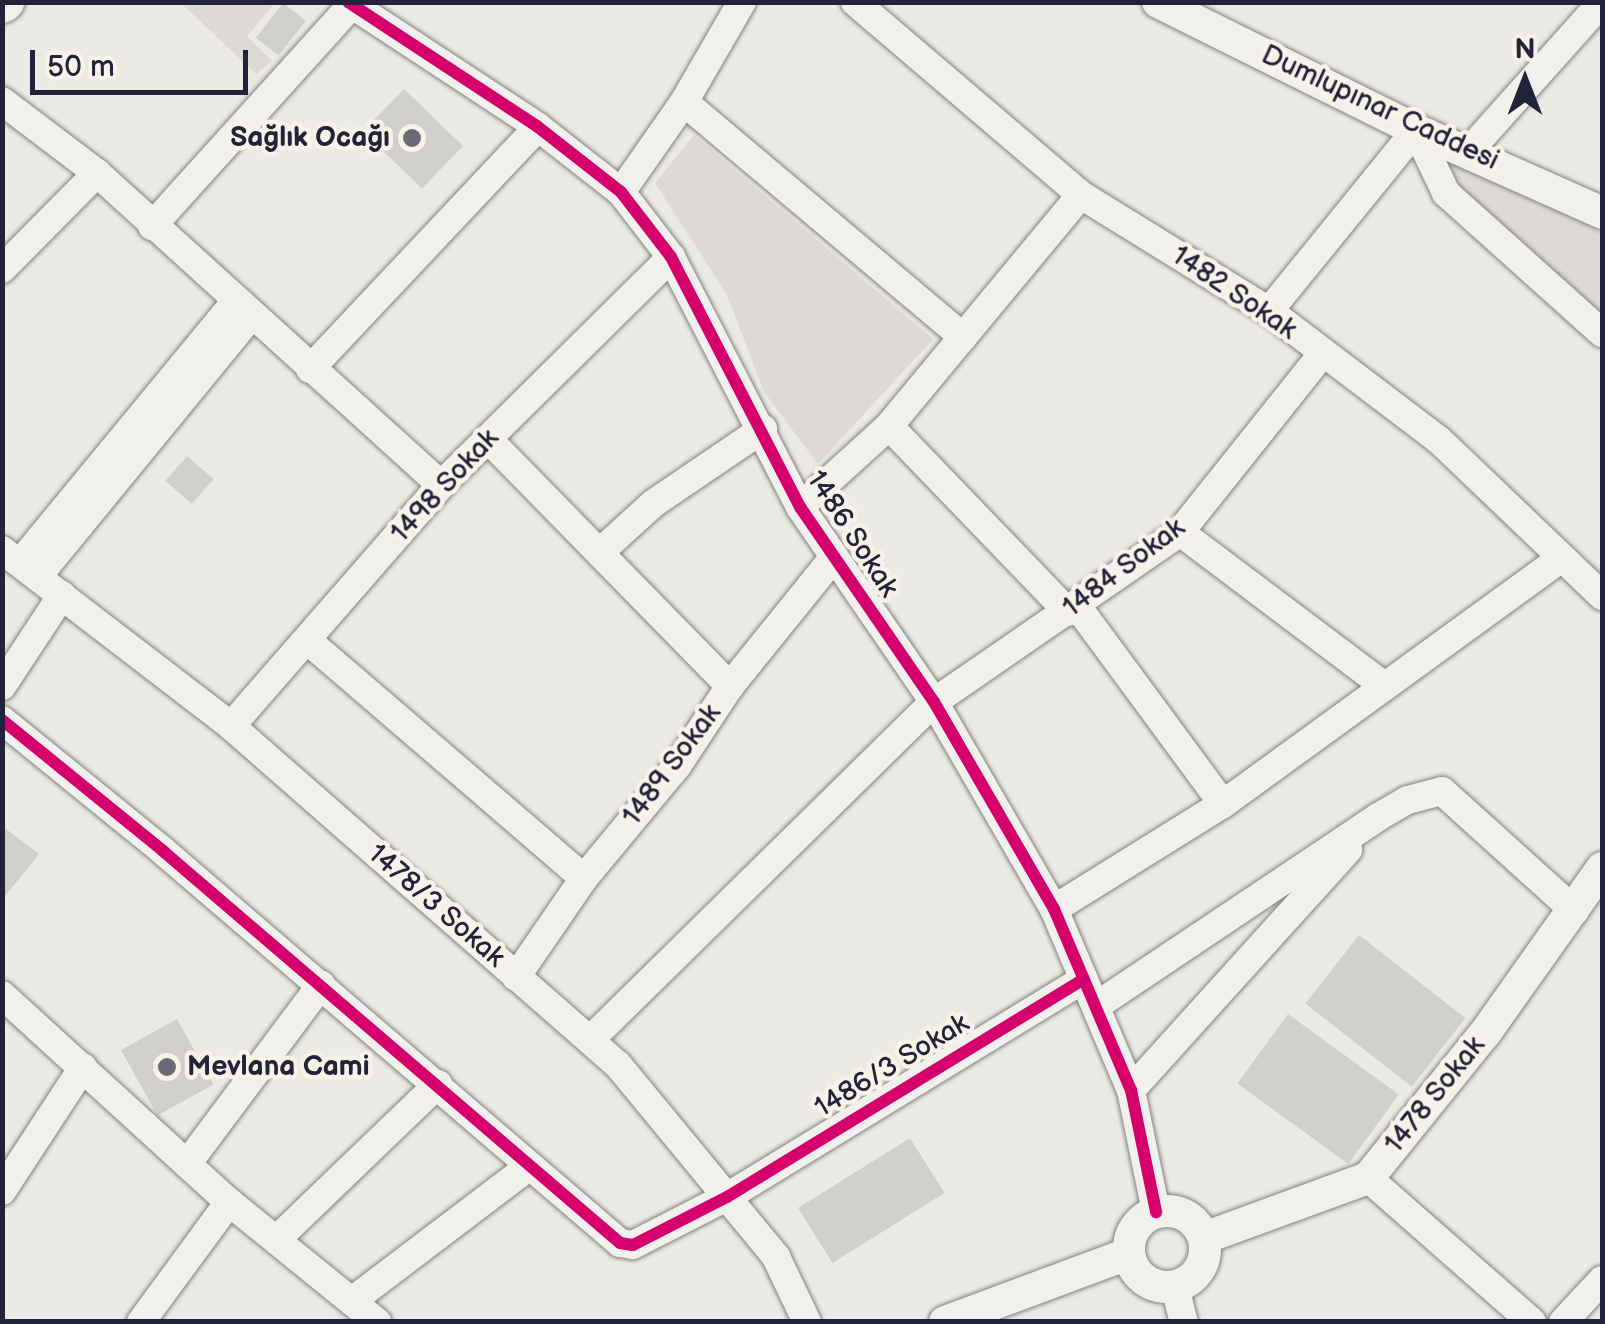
<!DOCTYPE html>
<meta charset="utf-8">
<style>
body{margin:0}
#map{position:relative;width:1605px;height:1324px;overflow:hidden;background:#ebeae4;font-family:"Balsamiq Sans",sans-serif}
div>[style]{position:absolute}
[style*='--x']{left:calc(var(--x)*1px);top:calc(var(--y)*1px);width:calc(var(--w)*1px);rotate:calc(var(--a)*1deg)}
.green>*{inset:0;background:#dddad5}
.building>*{inset:0;background:#d0cfcc;transform-origin:0 0}
.roads{filter:drop-shadow(0 0 2px #818083) drop-shadow(0 0 2px #818083)}
.minor>*{height:28px;margin:-14px;padding:0 14px;transform-origin:14px;border-radius:14px;background:#f1f0ec}
.tertiary>*{height:32px;margin:-16px;padding:0 16px;transform-origin:16px;border-radius:16px;background:#f1f0ec}
.tertiary>.ring{margin:-16px;padding:0;box-sizing:content-box;background:none;border:32px solid #f1f0ec;border-radius:50%}
.secondary>*{height:38px;margin:-19px;padding:0 19px;transform-origin:19px;border-radius:19px;background:#f1f0ec}
.cycleway>*{height:12px;margin:-6px;padding:0 6px;transform-origin:6px;border-radius:6px;background:#d6006c}
.dots>*{width:28px;height:28px;translate:-50% -50%;box-sizing:border-box;border:5px solid #f7f3e8;border-radius:50%}
span{translate:-50% -50%;white-space:nowrap;text-align:center;line-height:1.15;-webkit-text-stroke:9px #f7f3e8;paint-order:stroke}
.street-label{font-size:28px;color:#22223b}
.poi-label{font-size:28px;color:#22223b;font-weight:700}
.right{translate:-100% -50%;text-align:right}
.left{translate:0 -50%;text-align:left}
.frame{position:absolute;inset:0;border:5px solid #22223b;pointer-events:none}
.north{position:absolute;left:1475px;top:30px;width:100px;height:100px;-webkit-text-stroke:8px #f7f3e8;paint-order:stroke;rotate:0deg;font-size:28px;font-weight:700;line-height:40px;text-align:center;color:#22223b}
.north::after{content:'';display:block;margin:auto;width:35px;height:45px;background:#22223b;clip-path:polygon(50% 0,100% 100%,50% 72%,0 100%)}
.scale{position:absolute;left:30px;top:50px;width:218px;height:45px;box-sizing:border-box;border:5px solid #22223b;border-top:0;padding-left:12px;font-size:30px;line-height:35px;white-space:nowrap;color:#22223b;-webkit-text-stroke:8px #f7f3e8;paint-order:stroke}
</style>
<div id="map">
<div class="green">
<i style="clip-path:polygon(181px 3px,275px 3px,247px 36px,272px 61px,256px 74px)"></i>
<i style="clip-path:polygon(694px 135px,933px 339px,818px 464px,764px 392px,727px 295px,655px 183px)"></i>
<i style="clip-path:polygon(1444px 157px,1602px 232px,1602px 318px,1464px 193px)"></i>
</div>
<div class="building">
<i style="left:283px;top:3px;width:29px;height:44px;rotate:38deg"></i>
<i style="left:404px;top:89px;width:82px;height:59px;rotate:44deg"></i>
<i style="left:187px;top:456px;width:35px;height:33px;rotate:41deg"></i>
<i style="clip-path:polygon(2px 826px,39px 854px,2px 900px)"></i>
<i style="left:1359px;top:935px;width:135px;height:87px;rotate:38deg"></i>
<i style="left:1288px;top:1014px;width:137px;height:86px;rotate:36deg"></i>
<i style="left:177px;top:1019px;width:75px;height:64px;rotate:61deg"></i>
<i style="left:910px;top:1138px;width:65px;height:132px;rotate:58deg"></i>
</div>
<div class="roads">
<div class="minor">
<i style="--x:348;--y:2;--w:227;--a:33.3"></i>
<i style="--x:538;--y:127;--w:105;--a:38.1"></i>
<i style="--x:621;--y:192;--w:82;--a:52.4"></i>
<i style="--x:671;--y:257;--w:281;--a:62.7"></i>
<i style="--x:800;--y:507;--w:237;--a:55.5"></i>
<i style="--x:934;--y:702;--w:239;--a:59.9"></i>
<i style="--x:1054;--y:909;--w:197;--a:67"></i>
<i style="--x:1131;--y:1090;--w:125;--a:78.4"></i>
<i style="--x:855;--y:2;--w:297;--a:40.5"></i>
<i style="--x:1081;--y:195;--w:221;--a:31.7"></i>
<i style="--x:1269;--y:311;--w:213;--a:37.2"></i>
<i style="--x:1439;--y:440;--w:226;--a:43.7"></i>
<i style="--x:2;--y:101;--w:119;--a:37.2"></i>
<i style="--x:97;--y:173;--w:464;--a:42.2"></i>
<i style="--x:684;--y:102;--w:365;--a:40.1"></i>
<i style="--x:1469;--y:151;--w:200;--a:-48.2"></i>
<i style="--x:621;--y:192;--w:110;--a:-55"></i>
<i style="--x:684;--y:102;--w:116;--a:-59.9"></i>
<i style="--x:152;--y:226;--w:298;--a:-47.9"></i>
<i style="--x:2;--y:269;--w:135;--a:-45.3"></i>
<i style="--x:1269;--y:311;--w:233;--a:-50.9"></i>
<i style="--x:1416;--y:130;--w:70;--a:64.5"></i>
<i style="--x:1446;--y:193;--w:210;--a:41.9"></i>
<i style="--x:310;--y:369;--w:332;--a:-46.7"></i>
<i style="--x:889;--y:426;--w:258;--a:46.1"></i>
<i style="--x:488;--y:439;--w:346;--a:45.6"></i>
<i style="--x:800;--y:507;--w:120;--a:-42.3"></i>
<i style="--x:889;--y:426;--w:300;--a:-50.3"></i>
<i style="--x:1180;--y:532;--w:256;--a:37"></i>
<i style="--x:2;--y:550;--w:289;--a:37.5"></i>
<i style="--x:231;--y:726;--w:514;--a:41.22"></i>
<i style="--x:618;--y:1065;--w:249;--a:50.5"></i>
<i style="--x:776;--y:1257;--w:72;--a:64.5"></i>
<i style="--x:600;--y:552;--w:73;--a:-42.2"></i>
<i style="--x:654;--y:503;--w:132;--a:-34.2"></i>
<i style="--x:20;--y:563;--w:338;--a:-50.5"></i>
<i style="--x:38;--y:576;--w:336;--a:-50.7"></i>
<i style="--x:1077;--y:606;--w:246;--a:53.6"></i>
<i style="--x:307;--y:640;--w:365;--a:40.7"></i>
<i style="--x:2;--y:686;--w:109;--a:-56.6"></i>
<i style="--x:2;--y:720;--w:208;--a:39.1"></i>
<i style="--x:163;--y:851;--w:602;--a:40.62"></i>
<i style="--x:620;--y:1243;--w:13;--a:9"></i>
<i style="--x:633;--y:1245;--w:106;--a:-27.1"></i>
<i style="--x:727;--y:1197;--w:418;--a:-31.4"></i>
<i style="--x:231;--y:726;--w:320;--a:-48.9"></i>
<i style="--x:441;--y:485;--w:324;--a:-44.7"></i>
<i style="--x:1054;--y:909;--w:199;--a:-31.9"></i>
<i style="--x:1223;--y:804;--w:417;--a:-36"></i>
<i style="--x:516;--y:977;--w:120;--a:-55.5"></i>
<i style="--x:584;--y:878;--w:146;--a:-50.3"></i>
<i style="--x:677;--y:766;--w:96;--a:-56.5"></i>
<i style="--x:730;--y:686;--w:166;--a:-51.1"></i>
<i style="--x:2;--y:995;--w:307;--a:42.4"></i>
<i style="--x:229;--y:1202;--w:191;--a:39"></i>
<i style="--x:1096;--y:1006;--w:339;--a:-33.8"></i>
<i style="--x:1378;--y:817;--w:34;--a:-30"></i>
<i style="--x:1408;--y:800;--w:35;--a:-15"></i>
<i style="--x:1442;--y:791;--w:179;--a:42.1"></i>
<i style="--x:590;--y:1040;--w:482;--a:-44.5"></i>
<i style="--x:934;--y:702;--w:299;--a:-34.6"></i>
<i style="--x:1180;--y:532;--w:228;--a:-51.4"></i>
<i style="--x:1131;--y:1090;--w:324;--a:-47.9"></i>
<i style="--x:187;--y:1164;--w:224;--a:-53.2"></i>
<i style="--x:1368;--y:1178;--w:218;--a:41.3"></i>
<i style="--x:2;--y:1191;--w:148;--a:-56.8"></i>
<i style="--x:276;--y:1240;--w:225;--a:-43.9"></i>
<i style="--x:1175;--y:1287;--w:36;--a:76"></i>
<i style="--x:352;--y:1301;--w:223;--a:-37.2"></i>
<i style="--x:141;--y:1322;--w:149;--a:-53.7"></i>
<i style="--x:1563;--y:1322;--w:57;--a:-47.1"></i>
</div>
<div class="tertiary">
<i style="--x:1158;--y:2;--w:288;--a:26.4"></i>
<i style="--x:1416;--y:130;--w:204;--a:24"></i>
<i class="ring" style="left:1129px;top:1211px;width:44px;height:44px"></i>
<i style="--x:1204;--y:1238;--w:175;--a:-20.1"></i>
<i style="--x:1368;--y:1178;--w:188;--a:-51.1"></i>
<i style="--x:1486;--y:1032;--w:201;--a:-54.7"></i>
<i style="--x:945;--y:1322;--w:195;--a:-20.4"></i>
</div>
<div class="secondary">
<i style="--x:2;--y:4;--w:4;--a:-34"></i>
</div>
</div>
<div class="cycleway">
<i style="--x:348;--y:2;--w:227;--a:33.3"></i>
<i style="--x:538;--y:127;--w:105;--a:38.1"></i>
<i style="--x:621;--y:192;--w:82;--a:52.4"></i>
<i style="--x:671;--y:257;--w:281;--a:62.7"></i>
<i style="--x:800;--y:507;--w:237;--a:55.5"></i>
<i style="--x:934;--y:702;--w:239;--a:59.9"></i>
<i style="--x:1054;--y:909;--w:197;--a:67"></i>
<i style="--x:1131;--y:1090;--w:125;--a:78.4"></i>
<i style="--x:2;--y:720;--w:208;--a:39.1"></i>
<i style="--x:163;--y:851;--w:602;--a:40.62"></i>
<i style="--x:620;--y:1243;--w:13;--a:9"></i>
<i style="--x:633;--y:1245;--w:106;--a:-27.1"></i>
<i style="--x:727;--y:1197;--w:418;--a:-31.4"></i>
</div>
<div class="dots">
<i style="left:412px;top:138px;background:#686876"></i>
<i style="left:167px;top:1067px;background:#686876"></i>
</div>
<div class="street-label">
<span style="left:1380px;top:108px;rotate:25deg">Dumlupınar Caddesi</span>
<span style="left:1234px;top:293px;rotate:34deg">1482 Sokak</span>
<span style="left:445px;top:486px;rotate:-47deg">1498 Sokak</span>
<span style="left:852px;top:534px;rotate:57deg">1486 Sokak</span>
<span style="left:1124px;top:568px;rotate:-37deg">1484 Sokak</span>
<span style="left:672px;top:765px;rotate:-53deg">1489 Sokak</span>
<span style="left:436px;top:906px;rotate:41deg">1478/3 Sokak</span>
<span style="left:892px;top:1066px;rotate:-31deg">1486/3 Sokak</span>
<span style="left:1435px;top:1095px;rotate:-51deg">1478 Sokak</span>
</div>
<div class="poi-label">
<span class="right" style="left:390px;top:138px">Sağlık Ocağı</span>
<span class="left" style="left:187px;top:1067px">Mevlana Cami</span>
</div>
<div class="frame"></div>
<div class="north">N</div>
<div class="scale">50 m</div>
</div>
